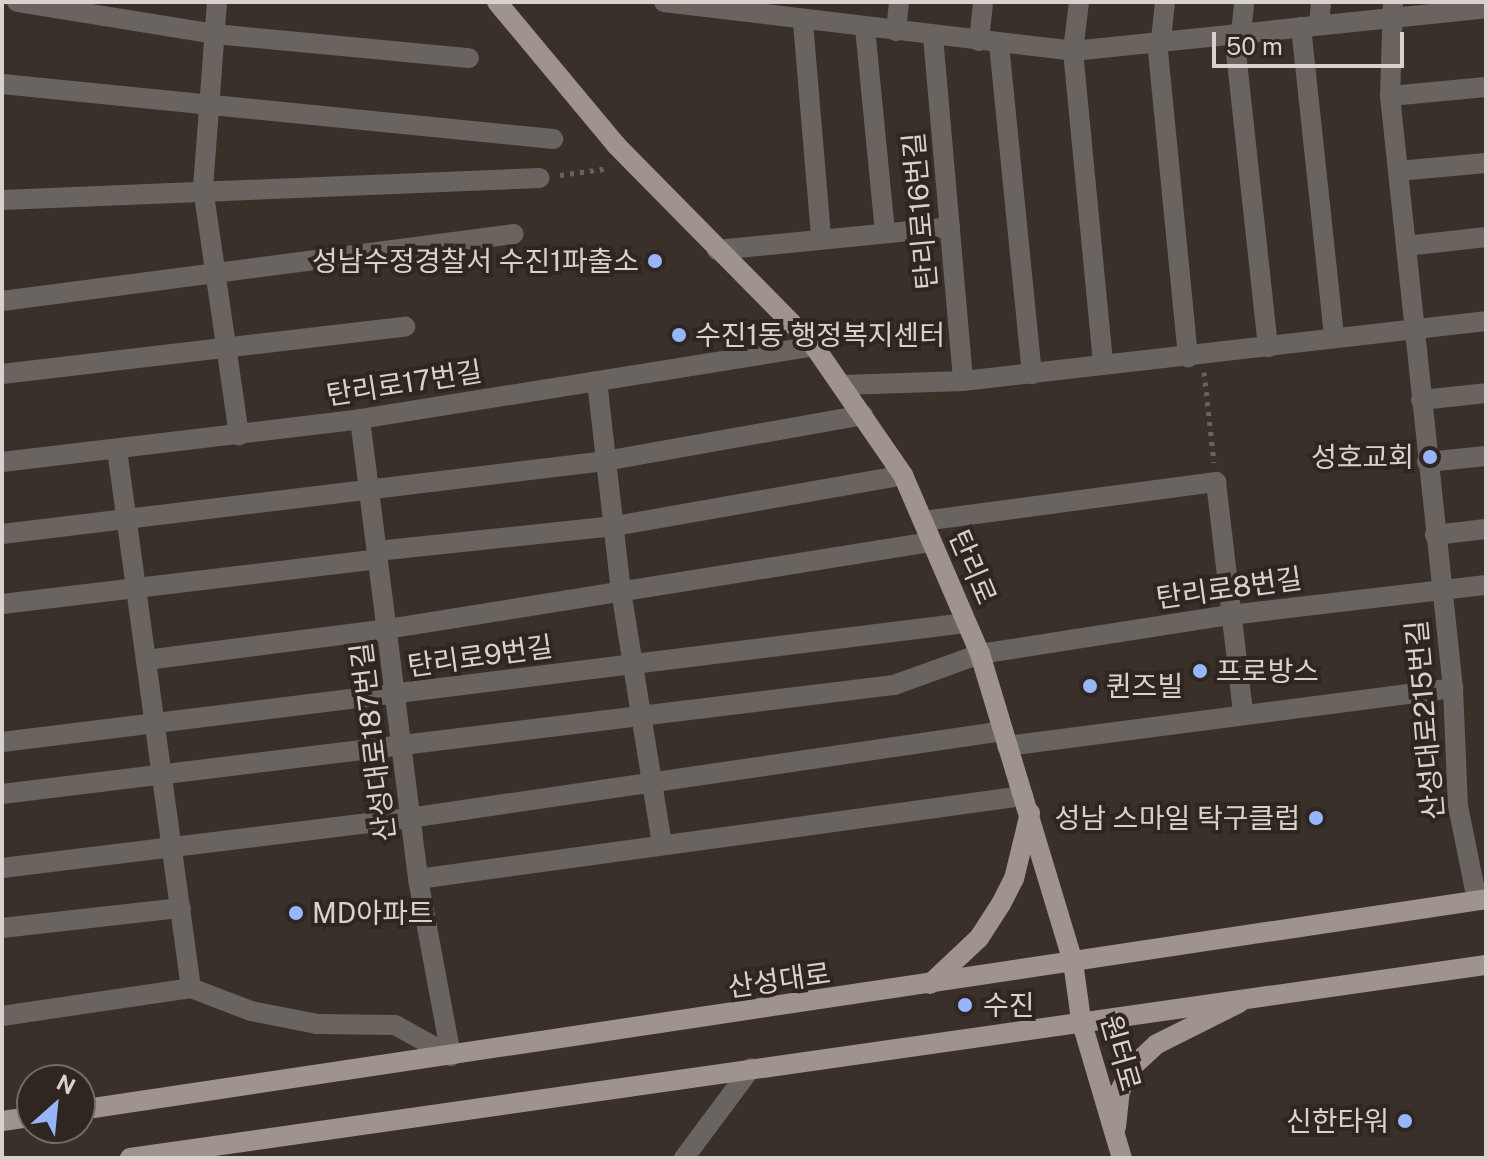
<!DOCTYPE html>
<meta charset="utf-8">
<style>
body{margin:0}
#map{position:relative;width:1488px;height:1160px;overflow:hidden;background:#3a302a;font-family:"Public Sans","Noto Sans KR",sans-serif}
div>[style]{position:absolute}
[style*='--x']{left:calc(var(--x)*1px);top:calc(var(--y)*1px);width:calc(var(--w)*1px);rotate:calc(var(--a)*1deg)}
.path>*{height:5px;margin-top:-2.5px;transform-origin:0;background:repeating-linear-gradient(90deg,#6a615c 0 4px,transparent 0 10px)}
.minor>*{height:20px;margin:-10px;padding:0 10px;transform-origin:10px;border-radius:10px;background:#696460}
.major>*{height:20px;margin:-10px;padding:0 10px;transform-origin:10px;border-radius:10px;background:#9e938d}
.dots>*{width:22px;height:22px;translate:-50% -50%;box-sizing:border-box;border:4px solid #302620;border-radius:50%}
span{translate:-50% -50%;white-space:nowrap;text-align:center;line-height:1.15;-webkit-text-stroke:8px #302620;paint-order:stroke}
.street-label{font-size:28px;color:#d8d1cd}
.poi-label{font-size:28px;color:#d8d1cd}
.right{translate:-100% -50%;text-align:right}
.left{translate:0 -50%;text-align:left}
.frame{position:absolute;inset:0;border:4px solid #d8d1cd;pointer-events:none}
.north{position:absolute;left:16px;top:1064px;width:80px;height:80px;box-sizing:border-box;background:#302620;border:2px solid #736a65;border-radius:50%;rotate:27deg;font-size:22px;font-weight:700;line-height:32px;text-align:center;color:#d8d1cd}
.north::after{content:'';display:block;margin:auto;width:28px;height:36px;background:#95b6fd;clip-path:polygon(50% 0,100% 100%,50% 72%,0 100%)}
.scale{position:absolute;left:1212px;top:32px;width:192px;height:36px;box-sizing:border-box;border:4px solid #d8d1cd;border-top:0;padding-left:10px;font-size:24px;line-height:28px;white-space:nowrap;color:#d8d1cd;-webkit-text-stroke:6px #302620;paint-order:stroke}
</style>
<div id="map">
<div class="path">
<i style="--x:560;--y:175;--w:50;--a:-8"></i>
<i style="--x:1204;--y:372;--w:91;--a:83.7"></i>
</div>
<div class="minor">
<i style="--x:17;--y:2;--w:200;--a:9.2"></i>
<i style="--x:214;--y:34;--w:256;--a:5.4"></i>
<i style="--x:217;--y:2;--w:187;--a:94.3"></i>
<i style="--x:203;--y:188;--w:250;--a:81.7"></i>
<i style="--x:664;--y:2;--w:412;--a:6.8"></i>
<i style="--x:1073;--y:51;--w:415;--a:-5.9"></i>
<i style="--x:1079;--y:2;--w:49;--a:97"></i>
<i style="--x:1073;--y:51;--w:315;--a:84.5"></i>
<i style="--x:1393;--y:2;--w:94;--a:91.8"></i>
<i style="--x:1390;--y:96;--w:595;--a:83.93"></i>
<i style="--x:1453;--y:688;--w:118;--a:87.6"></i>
<i style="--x:1458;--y:806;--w:96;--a:78.6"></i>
<i style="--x:803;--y:22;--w:217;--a:85.2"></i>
<i style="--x:1319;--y:25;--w:23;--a:-85"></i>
<i style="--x:1301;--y:27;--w:313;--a:83.9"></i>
<i style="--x:865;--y:28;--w:206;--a:84.4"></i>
<i style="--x:896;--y:31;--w:29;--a:-84"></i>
<i style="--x:1241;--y:33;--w:31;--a:-84"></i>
<i style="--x:1234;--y:34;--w:315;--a:83.8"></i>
<i style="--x:933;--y:36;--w:346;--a:85"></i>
<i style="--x:1161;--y:40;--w:38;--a:-84"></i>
<i style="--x:979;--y:41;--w:39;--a:-84"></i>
<i style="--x:1157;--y:41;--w:318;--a:84.4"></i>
<i style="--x:999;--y:44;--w:332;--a:84.3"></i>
<i style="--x:2;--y:84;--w:554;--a:5.7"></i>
<i style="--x:1390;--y:96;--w:96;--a:-5.4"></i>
<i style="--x:1398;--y:171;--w:88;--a:-5.2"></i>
<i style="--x:2;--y:200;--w:538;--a:-2.34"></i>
<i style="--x:1406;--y:246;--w:81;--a:-6.4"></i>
<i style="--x:717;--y:250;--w:234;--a:-5.6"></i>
<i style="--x:2;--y:301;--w:516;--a:-7.46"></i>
<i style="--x:2;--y:374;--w:406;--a:-6.7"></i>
<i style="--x:597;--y:381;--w:211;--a:83.5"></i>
<i style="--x:621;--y:591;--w:257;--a:80.8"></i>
<i style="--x:843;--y:385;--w:120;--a:-1.9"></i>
<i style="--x:963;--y:381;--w:526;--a:-6.54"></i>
<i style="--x:1421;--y:400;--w:65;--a:-6.1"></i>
<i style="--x:360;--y:419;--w:464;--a:82.8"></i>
<i style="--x:418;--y:879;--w:180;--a:79.4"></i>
<i style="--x:117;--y:450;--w:543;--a:82.17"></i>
<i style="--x:2;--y:462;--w:361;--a:-6.8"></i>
<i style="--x:360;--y:419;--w:460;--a:-9.1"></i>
<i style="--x:1427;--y:462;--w:59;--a:-5.8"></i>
<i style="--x:923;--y:521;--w:296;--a:-7.6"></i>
<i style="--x:1216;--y:482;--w:232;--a:83.3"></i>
<i style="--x:2;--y:534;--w:607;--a:-6.9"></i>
<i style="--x:605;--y:461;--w:262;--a:-10.1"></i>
<i style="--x:1435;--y:535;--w:51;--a:-6.7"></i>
<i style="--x:377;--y:551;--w:239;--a:-6"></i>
<i style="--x:615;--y:526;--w:292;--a:-10"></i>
<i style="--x:2;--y:604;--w:379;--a:-6.8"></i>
<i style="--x:146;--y:660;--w:243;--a:-7.3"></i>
<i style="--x:387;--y:629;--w:551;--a:-9.09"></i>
<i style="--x:2;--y:742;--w:971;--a:-7.04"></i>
<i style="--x:1007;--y:746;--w:450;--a:-7.4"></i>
<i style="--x:2;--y:794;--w:899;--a:-6.97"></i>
<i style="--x:894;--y:685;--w:91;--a:-19.8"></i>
<i style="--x:980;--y:654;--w:253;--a:-8.9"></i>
<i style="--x:1230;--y:615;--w:258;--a:-6.7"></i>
<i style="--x:2;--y:868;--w:410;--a:-7"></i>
<i style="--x:409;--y:818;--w:600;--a:-8.33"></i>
<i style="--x:418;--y:879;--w:611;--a:-7.81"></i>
<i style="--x:2;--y:928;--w:180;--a:-6.4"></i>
<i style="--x:2;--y:1016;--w:191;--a:-8.4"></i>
<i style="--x:191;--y:988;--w:64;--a:21"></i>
<i style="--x:251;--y:1011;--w:67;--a:11.1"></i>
<i style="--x:317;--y:1024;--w:78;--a:0.7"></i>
<i style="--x:395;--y:1025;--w:64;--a:29"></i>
<i style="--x:684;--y:1158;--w:112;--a:-53.3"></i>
</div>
<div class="major">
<i style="--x:497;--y:2;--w:186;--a:50.2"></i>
<i style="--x:616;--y:145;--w:282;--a:45.4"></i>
<i style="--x:814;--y:346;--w:157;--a:55.4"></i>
<i style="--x:903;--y:475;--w:195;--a:66.7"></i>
<i style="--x:980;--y:654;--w:322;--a:73.2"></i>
<i style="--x:1073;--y:962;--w:59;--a:82.1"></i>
<i style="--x:1081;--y:1020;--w:144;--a:73.5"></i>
<i style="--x:930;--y:984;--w:67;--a:-43.2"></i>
<i style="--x:979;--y:938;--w:40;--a:-57.1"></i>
<i style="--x:1001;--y:904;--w:28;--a:-63"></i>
<i style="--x:1014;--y:879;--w:68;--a:-76.4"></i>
<i style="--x:80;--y:1110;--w:1422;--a:-8.53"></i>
<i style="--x:2;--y:1121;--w:30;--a:-8"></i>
<i style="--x:1116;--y:1127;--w:36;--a:-84"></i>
<i style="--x:1120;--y:1091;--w:25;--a:-64"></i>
<i style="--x:1131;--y:1068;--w:35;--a:-43"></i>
<i style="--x:1157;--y:1044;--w:92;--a:-26.6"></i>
<i style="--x:130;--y:1158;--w:1370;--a:-8.1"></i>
</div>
<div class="dots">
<i style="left:655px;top:261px;background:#95b6fd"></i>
<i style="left:679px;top:335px;background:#95b6fd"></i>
<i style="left:1430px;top:457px;background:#95b6fd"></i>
<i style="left:1200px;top:671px;background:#95b6fd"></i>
<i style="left:1090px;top:686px;background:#95b6fd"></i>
<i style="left:1316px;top:818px;background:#95b6fd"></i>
<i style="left:296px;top:913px;background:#95b6fd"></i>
<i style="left:965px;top:1005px;background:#95b6fd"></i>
<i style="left:1405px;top:1121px;background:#95b6fd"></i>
</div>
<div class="street-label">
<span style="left:920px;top:211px;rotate:-95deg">탄리로16번길</span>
<span style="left:404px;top:383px;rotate:-9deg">탄리로17번길</span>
<span style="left:973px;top:567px;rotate:67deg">탄리로</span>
<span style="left:1229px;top:588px;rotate:-8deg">탄리로8번길</span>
<span style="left:480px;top:656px;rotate:-8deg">탄리로9번길</span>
<span style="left:1425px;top:720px;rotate:-95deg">산성대로215번길</span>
<span style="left:373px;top:742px;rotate:-97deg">산성대로187번길</span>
<span style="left:779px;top:980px;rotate:-8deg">산성대로</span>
<span style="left:1121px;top:1053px;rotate:74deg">원터로</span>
</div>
<div class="poi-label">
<span class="right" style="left:639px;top:261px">성남수정경찰서 수진1파출소</span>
<span class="left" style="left:695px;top:335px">수진1동 행정복지센터</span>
<span class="right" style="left:1414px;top:457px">성호교회</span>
<span class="left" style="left:1216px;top:671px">프로방스</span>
<span class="left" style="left:1106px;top:686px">퀸즈빌</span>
<span class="right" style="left:1300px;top:818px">성남 스마일 탁구클럽</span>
<span class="left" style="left:312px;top:913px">MD아파트</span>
<span class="left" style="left:983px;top:1005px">수진</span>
<span class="right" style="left:1389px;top:1121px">신한타워</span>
</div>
<div class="frame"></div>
<div class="north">N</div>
<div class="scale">50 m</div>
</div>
